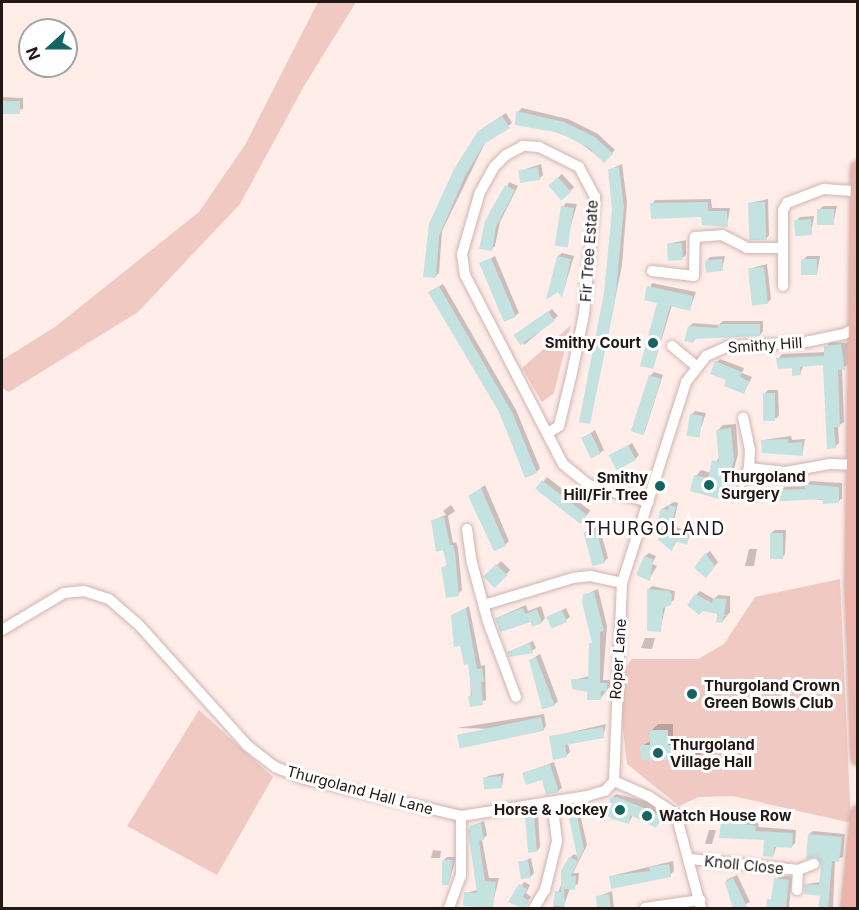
<!DOCTYPE html>
<style>
body{margin:0}
#map{position:relative;width:859px;height:910px;overflow:hidden;background:#ffedea;font-family:Inter,sans-serif}
div>[style]{position:absolute}
[style*='--x']{left:calc(var(--x)*1px);top:calc(var(--y)*1px);width:calc(var(--w)*1px);rotate:calc(var(--a)*1deg)}
.green>*{inset:0;background:#f0c9c3}
.shadow>*{inset:0;background:#0003;transform-origin:0 0}
.building>*{inset:0;background:#c3e2e0;transform-origin:0 0}
.roads{filter:drop-shadow(0 0 2px #d0b5b0) drop-shadow(0 0 2px #d0b5b0)}
.minor>*{height:10px;margin:-5px;padding:0 5px;transform-origin:5px;border-radius:5px;background:#fff}
.highway>*{height:15px;margin:-7.5px;padding:0 7.5px;transform-origin:7.5px;border-radius:7.5px;background:#edb2a8}
.dots>*{width:16px;height:16px;translate:-50% -50%;box-sizing:border-box;border:3px solid #fff;border-radius:50%}
span{translate:-50% -50%;white-space:nowrap;text-align:center;line-height:1.15;-webkit-text-stroke:6px #fff;paint-order:stroke}
.street-label{font-size:15px;color:#221816}
.poi-label{font-size:15px;color:#221816;font-weight:700}
.right{translate:-100% -50%;text-align:right}
.left{translate:0 -50%;text-align:left}
.quarter-label{font-size:18px;color:#221816;letter-spacing:1.5px}
.frame{position:absolute;inset:0;border:3px solid #221816;pointer-events:none}
.north{position:absolute;left:18px;top:18px;width:60px;height:60px;box-sizing:border-box;background:#fff;border:2px solid #a7a3a2;border-radius:50%;rotate:249deg;font-size:16px;font-weight:700;line-height:24px;text-align:center;color:#221816}
.north::after{content:'';display:block;margin:auto;width:21px;height:27px;background:#156462;clip-path:polygon(50% 0,100% 100%,50% 72%,0 100%)}
</style>
<div id="map">
<div class="green">
<i style="clip-path:polygon(318px 2px,356px 2px,304px 86px,240px 204px,138px 312px,9px 392px,2px 388px,2px 360px,55px 327px,199px 212px,245px 145px)"></i>
<i style="clip-path:polygon(571px 325px,554px 393px,542px 402px,522px 368px)"></i>
<i style="clip-path:polygon(840px 579px,851px 823px,733px 796px,699px 797px,679px 806px,627px 764px,622px 720px,625px 668px,632px 659px,698px 659px,724px 644px,755px 597px)"></i>
<i style="clip-path:polygon(199px 710px,273px 777px,217px 875px,127px 826px)"></i>
</div>
<div class="shadow">
<i style="clip-path:polygon(2px 97px,23px 98px,23px 109px,2px 112px)"></i>
<i style="clip-path:polygon(522px 108px,568px 119px,598px 134px,615px 150px,604px 161px,576px 140px,541px 126px,518px 112px)"></i>
<i style="clip-path:polygon(506px 113px,512px 123px,486px 141px,442px 231px,439px 273px,436px 276px,430px 224px,483px 128px)"></i>
<i style="clip-path:polygon(541px 164px,543px 175px,539px 179px,520px 171px)"></i>
<i style="clip-path:polygon(622px 164px,627px 202px,622px 265px,590px 422px,614px 210px,609px 170px)"></i>
<i style="left:562px;top:174px;width:18px;height:17px;rotate:47deg"></i>
<i style="clip-path:polygon(509px 182px,518px 186px,500px 222px,495px 246px,491px 250px,481px 247px)"></i>
<i style="clip-path:polygon(711px 199px,712px 208px,730px 208px,727px 225px,703px 215px,652px 204px,655px 200px)"></i>
<i style="clip-path:polygon(768px 199px,769px 235px,766px 239px,750px 203px)"></i>
<i style="clip-path:polygon(566px 203px,577px 204px,565px 246px,563px 207px)"></i>
<i style="clip-path:polygon(823px 206px,837px 206px,833px 224px,819px 210px)"></i>
<i style="clip-path:polygon(814px 216px,811px 234px,796px 221px,800px 217px)"></i>
<i style="clip-path:polygon(686px 240px,686px 255px,682px 258px,668px 244px)"></i>
<i style="clip-path:polygon(562px 253px,574px 256px,562px 296px,558px 256px)"></i>
<i style="clip-path:polygon(495px 256px,519px 313px,515px 316px,481px 264px)"></i>
<i style="clip-path:polygon(725px 256px,722px 270px,707px 260px,710px 257px)"></i>
<i style="clip-path:polygon(807px 256px,820px 256px,817px 274px,803px 260px)"></i>
<i style="clip-path:polygon(767px 264px,771px 299px,767px 303px,749px 269px)"></i>
<i style="clip-path:polygon(652px 283px,696px 292px,690px 309px,672px 305px,653px 368px,659px 302px,646px 299px)"></i>
<i style="clip-path:polygon(443px 284px,516px 410px,540px 468px,537px 472px,429px 292px)"></i>
<i style="clip-path:polygon(552px 309px,558px 316px,524px 345px,521px 334px)"></i>
<i style="clip-path:polygon(723px 321px,763px 321px,763px 331px,760px 335px,697px 337px,693px 342px,689px 327px,693px 323px,718px 325px)"></i>
<i style="clip-path:polygon(829px 342px,848px 343px,849px 364px,842px 368px,844px 422px,838px 426px,839px 443px,835px 447px,824px 363px,804px 365px,800px 373px,778px 359px,782px 354px,826px 352px)"></i>
<i style="clip-path:polygon(720px 359px,744px 368px,742px 373px,752px 377px,744px 392px,728px 379px,717px 362px)"></i>
<i style="clip-path:polygon(654px 372px,663px 375px,644px 434px,650px 376px)"></i>
<i style="clip-path:polygon(768px 390px,778px 390px,779px 415px,776px 419px,764px 394px)"></i>
<i style="clip-path:polygon(695px 411px,706px 413px,698px 436px,692px 414px)"></i>
<i style="clip-path:polygon(736px 424px,738px 454px,728px 493px,723px 498px,696px 476px,701px 470px,711px 473px,720px 455px,718px 430px,723px 425px)"></i>
<i style="clip-path:polygon(595px 430px,604px 450px,600px 453px,583px 438px)"></i>
<i style="clip-path:polygon(791px 436px,792px 440px,805px 439px,802px 455px,763px 440px)"></i>
<i style="clip-path:polygon(632px 443px,639px 455px,635px 459px,611px 456px)"></i>
<i style="left:547px;top:477px;width:55px;height:16px;rotate:38deg"></i>
<i style="clip-path:polygon(810px 481px,842px 483px,842px 498px,838px 502px,751px 491px,754px 488px,807px 486px)"></i>
<i style="clip-path:polygon(485px 485px,509px 541px,505px 545px,474px 493px)"></i>
<i style="clip-path:polygon(674px 502px,678px 503px,673px 526px,692px 533px,686px 543px,677px 540px,672px 549px,662px 509px)"></i>
<i style="clip-path:polygon(451px 505px,455px 511px,448px 516px,453px 543px,456px 542px,458px 548px,462px 590px,458px 594px,443px 568px,448px 564px,433px 520px,446px 515px,443px 511px)"></i>
<i style="clip-path:polygon(599px 526px,608px 558px,604px 562px,585px 533px)"></i>
<i style="clip-path:polygon(775px 530px,786px 530px,785px 554px,782px 558px,771px 533px)"></i>
<i style="clip-path:polygon(749px 549px,757px 549px,754px 566px,745px 566px)"></i>
<i style="clip-path:polygon(710px 551px,718px 562px,710px 572px,706px 554px)"></i>
<i style="clip-path:polygon(649px 553px,656px 556px,652px 564px,657px 566px,649px 579px,645px 556px)"></i>
<i style="left:501px;top:561px;width:13px;height:22px;rotate:45deg"></i>
<i style="clip-path:polygon(652px 586px,675px 591px,674px 600px,666px 605px,660px 630px,649px 589px)"></i>
<i style="clip-path:polygon(598px 589px,607px 626px,603px 680px,610px 680px,610px 686px,600px 699px,573px 680px,590px 676px,593px 641px,585px 595px)"></i>
<i style="clip-path:polygon(700px 591px,714px 599px,718px 595px,730px 596px,730px 612px,722px 622px,718px 613px,696px 595px)"></i>
<i style="clip-path:polygon(526px 605px,528px 611px,541px 606px,545px 618px,542px 622px,496px 618px)"></i>
<i style="clip-path:polygon(469px 606px,481px 666px,485px 665px,486px 700px,471px 705px,470px 662px,453px 616px)"></i>
<i style="clip-path:polygon(566px 608px,570px 617px,566px 620px,548px 617px)"></i>
<i style="clip-path:polygon(645px 638px,655px 638px,652px 649px,641px 648px)"></i>
<i style="clip-path:polygon(533px 641px,536px 648px,532px 651px,509px 652px)"></i>
<i style="clip-path:polygon(540px 654px,558px 701px,554px 705px,530px 660px)"></i>
<i style="clip-path:polygon(544px 714px,546px 726px,543px 730px,457px 728px)"></i>
<i style="clip-path:polygon(606px 724px,603px 737px,568px 743px,570px 752px,566px 756px,550px 737px)"></i>
<i style="clip-path:polygon(658px 724px,673px 724px,673px 739px,700px 741px,701px 760px,695px 766px,642px 746px,652px 740px,652px 730px)"></i>
<i style="clip-path:polygon(554px 762px,562px 788px,558px 791px,543px 778px,524px 773px)"></i>
<i style="clip-path:polygon(504px 773px,502px 786px,484px 780px,488px 776px)"></i>
<i style="clip-path:polygon(616px 794px,650px 802px,666px 812px,656px 826px,633px 815px,629px 822px,611px 799px)"></i>
<i style="clip-path:polygon(579px 809px,587px 845px,573px 873px,579px 873px,578px 884px,570px 888px,563px 908px,553px 908px,570px 858px,574px 854px,579px 857px,570px 814px)"></i>
<i style="clip-path:polygon(538px 813px,540px 847px,537px 851px,526px 818px)"></i>
<i style="clip-path:polygon(726px 819px,759px 823px,758px 827px,796px 830px,795px 843px,791px 847px,777px 845px,773px 856px,766px 839px,722px 822px)"></i>
<i style="clip-path:polygon(484px 821px,487px 835px,482px 840px,489px 878px,499px 878px,492px 906px,465px 893px,478px 890px,472px 826px)"></i>
<i style="clip-path:polygon(709px 830px,716px 830px,712px 844px,705px 844px)"></i>
<i style="clip-path:polygon(813px 831px,845px 834px,843px 857px,835px 860px,833px 908px,819px 908px,821px 894px,806px 884px,821px 882px,823px 864px,809px 834px)"></i>
<i style="clip-path:polygon(441px 851px,440px 858px,431px 858px,433px 850px)"></i>
<i style="clip-path:polygon(447px 857px,456px 857px,449px 883px,444px 860px)"></i>
<i style="clip-path:polygon(531px 858px,534px 873px,530px 877px,519px 863px)"></i>
<i style="clip-path:polygon(673px 861px,674px 871px,670px 875px,611px 876px)"></i>
<i style="left:737px;top:875px;width:30px;height:12px;rotate:64deg"></i>
<i style="clip-path:polygon(779px 875px,792px 877px,789px 907px,768px 908px)"></i>
<i style="clip-path:polygon(524px 882px,530px 885px,526px 893px,531px 897px,522px 908px,510px 901px)"></i>
<i style="clip-path:polygon(612px 891px,614px 908px,599px 908px,597px 897px)"></i>
</div>
<div class="building">
<i style="left:2px;top:101px;width:18px;height:13px"></i>
<i style="clip-path:polygon(516px 111px,564px 122px,595px 137px,613px 154px,604px 163px,589px 148px,560px 133px,515px 125px)"></i>
<i style="clip-path:polygon(502px 116px,510px 128px,484px 144px,465px 176px,439px 236px,436px 278px,423px 277px,429px 224px,454px 169px,478px 131px)"></i>
<i style="left:538px;top:167px;width:13px;height:20px;rotate:81deg"></i>
<i style="clip-path:polygon(619px 167px,624px 207px,615px 302px,590px 424px,579px 422px,604px 293px,612px 210px,608px 169px)"></i>
<i style="left:558px;top:177px;width:20px;height:13px;rotate:49deg"></i>
<i style="clip-path:polygon(505px 185px,515px 190px,496px 227px,492px 251px,479px 249px,485px 221px)"></i>
<i style="clip-path:polygon(708px 202px,708px 211px,727px 211px,728px 227px,702px 225px,701px 217px,651px 219px,650px 203px)"></i>
<i style="left:765px;top:202px;width:38px;height:17px;rotate:88deg"></i>
<i style="left:561px;top:206px;width:13px;height:40px;rotate:9deg"></i>
<i style="left:817px;top:209px;width:17px;height:16px"></i>
<i style="left:811px;top:219px;width:16px;height:17px;rotate:86deg"></i>
<i style="left:682px;top:243px;width:17px;height:15px;rotate:87deg"></i>
<i style="clip-path:polygon(557px 256px,571px 259px,562px 298px,558px 292px,546px 300px)"></i>
<i style="left:491px;top:258px;width:64px;height:13px;rotate:67deg"></i>
<i style="left:722px;top:259px;width:12px;height:17px;rotate:85deg"></i>
<i style="left:801px;top:259px;width:16px;height:16px"></i>
<i style="left:764px;top:267px;width:37px;height:16px;rotate:84deg"></i>
<i style="clip-path:polygon(439px 286px,513px 414px,537px 473px,525px 478px,499px 412px,428px 292px)"></i>
<i style="clip-path:polygon(647px 286px,693px 296px,690px 311px,670px 306px,653px 369px,640px 366px,657px 303px,644px 300px)"></i>
<i style="left:548px;top:311px;width:12px;height:42px;rotate:55deg"></i>
<i style="clip-path:polygon(717px 324px,760px 324px,760px 336px,694px 339px,693px 343px,684px 341px,688px 326px,718px 328px)"></i>
<i style="clip-path:polygon(841px 344px,845px 370px,838px 370px,840px 427px,834px 427px,836px 448px,827px 449px,823px 365px,800px 367px,801px 375px,792px 376px,792px 368px,778px 369px,776px 358px,824px 356px,824px 346px)"></i>
<i style="clip-path:polygon(715px 361px,742px 372px,740px 377px,749px 381px,744px 394px,724px 386px,726px 380px,710px 374px)"></i>
<i style="left:649px;top:375px;width:13px;height:59px;rotate:18deg"></i>
<i style="left:763px;top:393px;width:12px;height:28px"></i>
<i style="left:690px;top:414px;width:13px;height:22px;rotate:9deg"></i>
<i style="clip-path:polygon(731px 428px,734px 460px,723px 500px,690px 491px,694px 475px,708px 478px,712px 460px,719px 462px,716px 430px)"></i>
<i style="left:591px;top:433px;width:23px;height:11px;rotate:65deg"></i>
<i style="clip-path:polygon(788px 439px,788px 443px,802px 442px,803px 456px,762px 453px,761px 440px)"></i>
<i style="left:628px;top:445px;width:17px;height:22px;rotate:62deg"></i>
<i style="left:542px;top:480px;width:57px;height:11px;rotate:38deg"></i>
<i style="clip-path:polygon(805px 484px,839px 487px,839px 503px,823px 504px,822px 499px,750px 503px,749px 491px,805px 489px)"></i>
<i style="clip-path:polygon(481px 488px,506px 546px,494px 551px,468px 496px)"></i>
<i style="clip-path:polygon(669px 505px,676px 507px,670px 530px,689px 536px,687px 545px,675px 541px,672px 551px,658px 540px,663px 523px,657px 522px,661px 508px,668px 510px)"></i>
<i style="clip-path:polygon(444px 517px,450px 545px,453px 545px,455px 552px,459px 596px,446px 598px,441px 567px,447px 566px,443px 550px,436px 552px,431px 520px)"></i>
<i style="left:596px;top:529px;width:35px;height:13px;rotate:75deg"></i>
<i style="left:770px;top:533px;width:13px;height:26px"></i>
<i style="clip-path:polygon(705px 553px,715px 566px,706px 578px,694px 568px)"></i>
<i style="clip-path:polygon(644px 556px,653px 559px,650px 581px,636px 575px)"></i>
<i style="left:496px;top:564px;width:16px;height:18px;rotate:45deg"></i>
<i style="clip-path:polygon(647px 589px,669px 591px,672px 595px,671px 605px,663px 608px,661px 632px,647px 631px)"></i>
<i style="clip-path:polygon(594px 592px,604px 631px,600px 632px,600px 683px,607px 683px,607px 691px,601px 691px,601px 700px,587px 700px,587px 692px,572px 689px,571px 679px,588px 679px,589px 643px,592px 643px,582px 602px,583px 594px)"></i>
<i style="clip-path:polygon(695px 594px,712px 603px,713px 598px,727px 599px,724px 614px,728px 616px,724px 616px,722px 623px,716px 622px,717px 614px,703px 611px,699px 615px,687px 605px)"></i>
<i style="clip-path:polygon(466px 608px,477px 669px,482px 668px,484px 682px,481px 682px,483px 705px,470px 707px,468px 696px,472px 696px,468px 664px,464px 665px,460px 646px,454px 647px,451px 615px)"></i>
<i style="clip-path:polygon(523px 608px,525px 614px,537px 609px,542px 623px,532px 627px,531px 622px,500px 632px,495px 618px)"></i>
<i style="left:562px;top:610px;width:13px;height:17px;rotate:67deg"></i>
<i style="clip-path:polygon(530px 643px,533px 653px,509px 657px,507px 652px)"></i>
<i style="clip-path:polygon(536px 657px,555px 706px,542px 709px,529px 660px)"></i>
<i style="left:541px;top:717px;width:14px;height:86px;rotate:78deg"></i>
<i style="clip-path:polygon(603px 727px,604px 738px,565px 745px,567px 757px,553px 760px,549px 736px)"></i>
<i style="clip-path:polygon(650px 730px,668px 730px,668px 745px,695px 746px,695px 768px,680px 767px,680px 760px,641px 760px,640px 745px,650px 745px)"></i>
<i style="clip-path:polygon(550px 764px,559px 792px,546px 795px,542px 780px,526px 785px,522px 773px)"></i>
<i style="left:501px;top:776px;width:12px;height:18px;rotate:85deg"></i>
<i style="clip-path:polygon(617px 797px,663px 816px,656px 828px,630px 815px,629px 824px,612px 819px,608px 816px,610px 798px)"></i>
<i style="clip-path:polygon(576px 811px,584px 849px,578px 861px,568px 813px)"></i>
<i style="left:534px;top:816px;width:36px;height:9px;rotate:85deg"></i>
<i style="clip-path:polygon(721px 821px,756px 826px,755px 831px,793px 833px,792px 848px,774px 847px,773px 857px,763px 856px,764px 840px,719px 838px)"></i>
<i style="clip-path:polygon(481px 823px,484px 840px,479px 841px,485px 881px,496px 882px,493px 908px,463px 906px,464px 892px,477px 893px,468px 831px,471px 825px)"></i>
<i style="clip-path:polygon(808px 834px,842px 837px,839px 862px,832px 861px,828px 909px,818px 909px,820px 896px,804px 894px,805px 884px,819px 885px,821px 865px,816px 857px,806px 859px)"></i>
<i style="clip-path:polygon(569px 857px,578px 861px,571px 876px,576px 876px,575px 890px,564px 889px,565px 907px,553px 905px,555px 891px,561px 892px,561px 871px)"></i>
<i style="clip-path:polygon(442px 860px,453px 860px,449px 885px,442px 885px)"></i>
<i style="left:528px;top:860px;width:18px;height:10px;rotate:81deg"></i>
<i style="clip-path:polygon(669px 864px,671px 877px,611px 889px,609px 876px,650px 871px,649px 867px)"></i>
<i style="clip-path:polygon(733px 878px,738px 888px,748px 909px,733px 909px,725px 882px)"></i>
<i style="clip-path:polygon(774px 878px,789px 880px,786px 909px,766px 909px,767px 899px,771px 899px)"></i>
<i style="clip-path:polygon(519px 884px,527px 889px,523px 897px,529px 901px,524px 909px,508px 902px)"></i>
<i style="clip-path:polygon(609px 894px,611px 909px,597px 909px,596px 896px)"></i>
</div>
<div class="roads">
<div class="minor">
<i style="--x:652;--y:271;--w:42;--a:6.8"></i>
<i style="--x:694;--y:276;--w:39;--a:-89"></i>
<i style="--x:695;--y:237;--w:27;--a:-4"></i>
<i style="--x:722;--y:235;--w:28;--a:27"></i>
<i style="--x:747;--y:248;--w:36;--a:0"></i>
<i style="--x:783;--y:286;--w:76;--a:-90"></i>
<i style="--x:783;--y:210;--w:8;--a:-60"></i>
<i style="--x:787;--y:203;--w:40;--a:-21"></i>
<i style="--x:824;--y:189;--w:31;--a:4"></i>
<i style="--x:672;--y:346;--w:31;--a:40"></i>
<i style="--x:548;--y:433;--w:13;--a:-32"></i>
<i style="--x:559;--y:426;--w:55;--a:-76.2"></i>
<i style="--x:572;--y:373;--w:60;--a:-78.5"></i>
<i style="--x:584;--y:314;--w:118;--a:-84.6"></i>
<i style="--x:595;--y:197;--w:34;--a:-118"></i>
<i style="--x:579;--y:167;--w:45;--a:-153.4"></i>
<i style="--x:539;--y:147;--w:16;--a:-176"></i>
<i style="--x:523;--y:146;--w:19;--a:152"></i>
<i style="--x:506;--y:155;--w:17;--a:135"></i>
<i style="--x:494;--y:167;--w:29;--a:119"></i>
<i style="--x:480;--y:192;--w:65;--a:106.2"></i>
<i style="--x:462;--y:254;--w:21;--a:82"></i>
<i style="--x:465;--y:275;--w:213;--a:62.6"></i>
<i style="--x:563;--y:464;--w:33;--a:39"></i>
<i style="--x:589;--y:485;--w:62;--a:15.8"></i>
<i style="--x:749;--y:468;--w:37;--a:6"></i>
<i style="--x:786;--y:472;--w:45;--a:-10.3"></i>
<i style="--x:830;--y:464;--w:23;--a:2"></i>
<i style="--x:742;--y:482;--w:16;--a:-63"></i>
<i style="--x:749;--y:468;--w:18;--a:-87"></i>
<i style="--x:750;--y:450;--w:33;--a:-102"></i>
<i style="--x:467;--y:529;--w:34;--a:82"></i>
<i style="--x:472;--y:563;--w:61;--a:74.8"></i>
<i style="--x:488;--y:622;--w:80;--a:69.5"></i>
<i style="--x:484;--y:605;--w:93;--a:-16.9"></i>
<i style="--x:573;--y:578;--w:17;--a:-7"></i>
<i style="--x:590;--y:576;--w:33;--a:12"></i>
<i style="--x:2;--y:630;--w:72;--a:-30.8"></i>
<i style="--x:64;--y:593;--w:20;--a:-6"></i>
<i style="--x:84;--y:591;--w:26;--a:18"></i>
<i style="--x:109;--y:599;--w:38;--a:41"></i>
<i style="--x:138;--y:624;--w:164;--a:48"></i>
<i style="--x:248;--y:746;--w:34;--a:38"></i>
<i style="--x:275;--y:767;--w:32;--a:22"></i>
<i style="--x:305;--y:779;--w:160;--a:13.3"></i>
<i style="--x:461;--y:816;--w:128;--a:-9"></i>
<i style="--x:587;--y:796;--w:19;--a:-16"></i>
<i style="--x:605;--y:791;--w:13;--a:-48"></i>
<i style="--x:614;--y:781;--w:198;--a:-87.7"></i>
<i style="--x:622;--y:583;--w:211;--a:-72.3"></i>
<i style="--x:686;--y:382;--w:33;--a:-52"></i>
<i style="--x:706;--y:356;--w:24;--a:-24"></i>
<i style="--x:728;--y:346;--w:73;--a:-2.4"></i>
<i style="--x:801;--y:343;--w:44;--a:-11.8"></i>
<i style="--x:844;--y:334;--w:11;--a:-27"></i>
<i style="--x:614;--y:781;--w:37;--a:24"></i>
<i style="--x:648;--y:796;--w:33;--a:33"></i>
<i style="--x:676;--y:814;--w:97;--a:75.1"></i>
<i style="--x:690;--y:859;--w:109;--a:5.8"></i>
<i style="--x:798;--y:870;--w:17;--a:-21"></i>
<i style="--x:797;--y:890;--w:20;--a:-87"></i>
<i style="--x:449;--y:908;--w:35;--a:-70"></i>
<i style="--x:461;--y:875;--w:59;--a:-90"></i>
<i style="--x:534;--y:908;--w:21;--a:-59"></i>
<i style="--x:545;--y:890;--w:50;--a:-76.2"></i>
<i style="--x:557;--y:841;--w:38;--a:-97"></i>
<i style="--x:645;--y:908;--w:56;--a:-8.3"></i>
</div>
<div class="highway">
<i style="--x:858;--y:168;--w:416;--a:90.8"></i>
<i style="--x:852;--y:584;--w:173;--a:88"></i>
<i style="--x:848;--y:908;--w:96;--a:-84"></i>
</div>
</div>
<div class="dots">
<i style="left:653px;top:343px;background:#156462"></i>
<i style="left:709px;top:485px;background:#156462"></i>
<i style="left:660px;top:486px;background:#156462"></i>
<i style="left:692px;top:694px;background:#156462"></i>
<i style="left:658px;top:753px;background:#156462"></i>
<i style="left:620px;top:810px;background:#156462"></i>
<i style="left:647px;top:816px;background:#156462"></i>
</div>
<div class="street-label">
<span style="left:589px;top:251px;rotate:-86deg">Fir Tree Estate</span>
<span style="left:765px;top:345px;rotate:-4deg">Smithy Hill</span>
<span style="left:618px;top:659px;rotate:-86deg">Roper Lane</span>
<span style="left:360px;top:790px;rotate:15deg">Thurgoland Hall Lane</span>
<span style="left:744px;top:865px;rotate:6deg">Knoll Close</span>
</div>
<div class="poi-label">
<span class="right" style="left:641px;top:343px">Smithy Court</span>
<span class="left" style="left:721px;top:485px">Thurgoland<br>Surgery</span>
<span class="right" style="left:648px;top:486px">Smithy<br>Hill/Fir Tree</span>
<span class="left" style="left:704px;top:694px">Thurgoland Crown<br>Green Bowls Club</span>
<span class="left" style="left:670px;top:753px">Thurgoland<br>Village Hall</span>
<span class="right" style="left:608px;top:810px">Horse &amp; Jockey</span>
<span class="left" style="left:659px;top:816px">Watch House Row</span>
</div>
<div class="quarter-label">
<span style="left:655px;top:529px">THURGOLAND</span>
</div>
<div class="frame"></div>
<div class="north">N</div>
</div>
